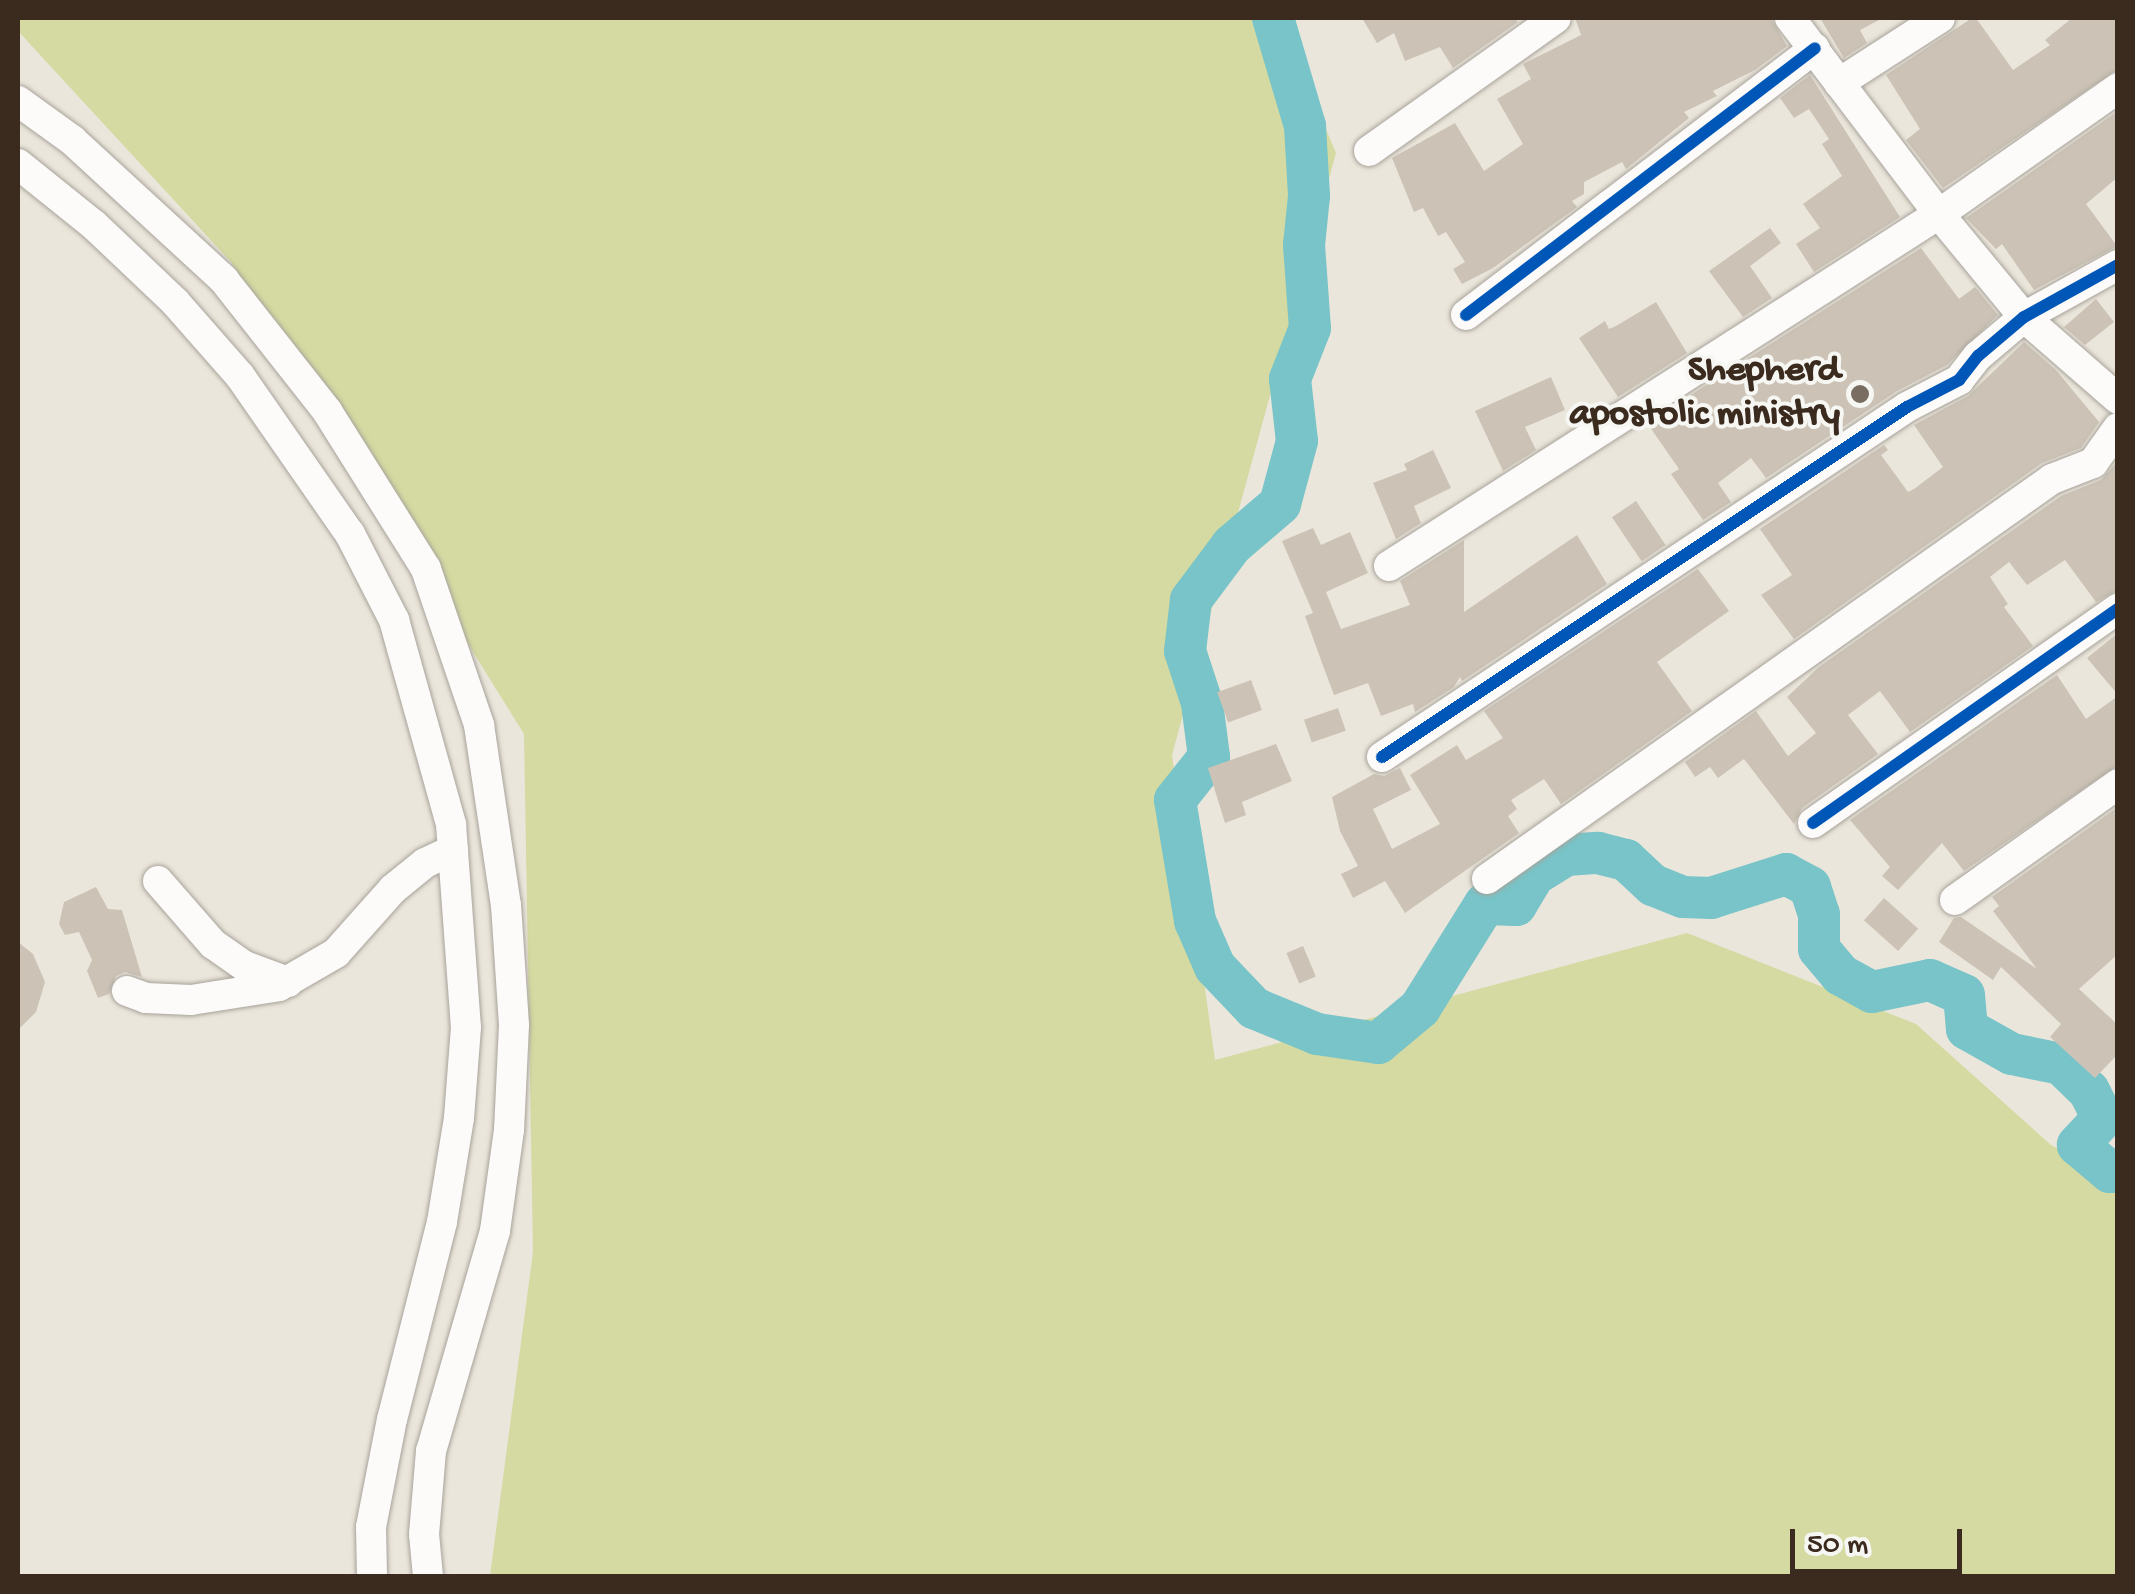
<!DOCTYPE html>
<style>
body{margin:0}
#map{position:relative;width:2135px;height:1594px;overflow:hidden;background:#ebe6db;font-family:"Gochi Hand",sans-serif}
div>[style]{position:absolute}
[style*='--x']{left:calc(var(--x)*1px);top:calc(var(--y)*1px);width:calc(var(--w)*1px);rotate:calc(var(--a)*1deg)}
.green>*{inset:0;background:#d4daa1}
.river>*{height:42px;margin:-21px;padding:0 21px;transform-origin:21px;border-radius:21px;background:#78c4c8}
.building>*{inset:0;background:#ccc3b6;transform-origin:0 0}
.roads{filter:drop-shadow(0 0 2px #a8a39b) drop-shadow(0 0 2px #a8a39b)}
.minor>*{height:30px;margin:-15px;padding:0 15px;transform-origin:15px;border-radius:15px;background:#fcfbfa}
.cycleway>*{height:12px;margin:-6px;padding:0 6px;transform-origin:6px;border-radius:6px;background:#0057b8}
.dots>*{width:28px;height:28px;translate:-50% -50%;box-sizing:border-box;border:5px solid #f6f6f2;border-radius:50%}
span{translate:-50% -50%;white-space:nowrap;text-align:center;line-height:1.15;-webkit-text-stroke:8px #f6f6f2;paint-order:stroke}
.poi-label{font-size:38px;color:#3b2a1e;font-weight:700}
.right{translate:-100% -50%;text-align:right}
.frame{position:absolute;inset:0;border:20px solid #3b2a1e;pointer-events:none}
.scale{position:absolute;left:1790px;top:1529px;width:172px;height:45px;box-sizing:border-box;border:5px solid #3b2a1e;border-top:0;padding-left:12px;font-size:30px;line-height:35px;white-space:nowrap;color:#3b2a1e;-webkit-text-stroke:8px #f6f6f2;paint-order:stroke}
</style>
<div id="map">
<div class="green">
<i style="clip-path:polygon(18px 18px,1279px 18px,1336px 153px,1172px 755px,1215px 1060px,1687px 933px,1916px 1024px,2051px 1145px,2117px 1183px,2117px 1576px,490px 1576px,533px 1252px,524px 734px,231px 262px,18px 31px)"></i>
</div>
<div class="river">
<i style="--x:1273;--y:18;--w:113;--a:73.5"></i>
<i style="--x:1305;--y:126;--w:70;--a:86.7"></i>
<i style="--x:1309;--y:196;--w:49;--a:95.8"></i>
<i style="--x:1304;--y:245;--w:83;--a:85.9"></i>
<i style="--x:1310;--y:328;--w:55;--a:111.4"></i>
<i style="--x:1290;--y:379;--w:62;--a:83.6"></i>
<i style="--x:1297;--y:441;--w:65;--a:105.1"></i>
<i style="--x:1280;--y:504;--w:63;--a:139.5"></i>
<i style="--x:1232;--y:545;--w:69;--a:126.7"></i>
<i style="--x:1191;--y:600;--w:51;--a:96.7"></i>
<i style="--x:1185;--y:651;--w:55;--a:71.9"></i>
<i style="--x:1202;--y:703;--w:54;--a:82.6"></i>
<i style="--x:1209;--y:757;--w:55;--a:128.3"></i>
<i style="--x:1175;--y:800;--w:123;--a:80.6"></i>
<i style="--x:1195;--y:921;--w:50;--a:66.5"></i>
<i style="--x:1215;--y:967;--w:57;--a:46.4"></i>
<i style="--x:1254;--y:1008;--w:68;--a:22.4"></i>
<i style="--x:1317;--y:1034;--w:62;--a:8.4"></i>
<i style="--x:1378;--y:1043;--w:55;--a:-39.8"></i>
<i style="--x:1420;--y:1008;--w:123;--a:-58"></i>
<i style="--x:1485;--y:904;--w:31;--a:2"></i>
<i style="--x:1516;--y:905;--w:35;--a:-59"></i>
<i style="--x:1534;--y:875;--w:38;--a:-32"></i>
<i style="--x:1566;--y:855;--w:32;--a:-4"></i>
<i style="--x:1598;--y:853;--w:29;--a:14"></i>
<i style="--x:1626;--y:860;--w:37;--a:43"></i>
<i style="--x:1653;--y:885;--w:32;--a:22"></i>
<i style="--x:1683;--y:897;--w:28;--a:2"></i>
<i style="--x:1711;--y:898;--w:79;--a:-17.7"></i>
<i style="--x:1786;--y:874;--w:27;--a:28"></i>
<i style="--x:1810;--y:887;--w:28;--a:72"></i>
<i style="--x:1819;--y:914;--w:35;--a:90"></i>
<i style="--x:1819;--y:949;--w:34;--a:50"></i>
<i style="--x:1841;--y:975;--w:35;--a:29"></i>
<i style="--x:1872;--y:992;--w:59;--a:-11.7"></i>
<i style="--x:1930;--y:980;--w:37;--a:24"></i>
<i style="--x:1964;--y:995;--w:34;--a:85"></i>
<i style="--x:1967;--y:1029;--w:51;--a:29.1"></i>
<i style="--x:2012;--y:1054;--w:50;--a:11.5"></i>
<i style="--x:2061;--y:1064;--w:39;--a:44"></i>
<i style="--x:2089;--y:1091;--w:30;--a:63"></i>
<i style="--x:2103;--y:1118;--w:37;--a:133"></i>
<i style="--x:2078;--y:1145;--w:42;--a:40.2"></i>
<i style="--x:2110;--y:1172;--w:8;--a:0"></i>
</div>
<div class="building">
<i style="clip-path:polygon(1362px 18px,1515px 18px,1518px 22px,1453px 68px,1440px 47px,1405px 61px,1394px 33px,1377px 43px)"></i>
<i style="clip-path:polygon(1575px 18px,1771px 18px,1787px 46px,1755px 70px,1713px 91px,1717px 96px,1684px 112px,1689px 118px,1626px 169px,1622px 162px,1584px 182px,1584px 194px,1572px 201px,1577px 207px,1493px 268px,1462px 284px,1453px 269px,1465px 262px,1446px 232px,1438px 236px,1423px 208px,1414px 212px,1392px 158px,1455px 123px,1484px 171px,1523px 144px,1497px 99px,1531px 79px,1523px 64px,1581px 35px)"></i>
<i style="clip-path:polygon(1820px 18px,1883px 18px,1860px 30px,1867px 43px,1844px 58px)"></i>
<i style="clip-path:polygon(1972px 18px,1976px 18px,2013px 70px,2050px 45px,2045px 40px,2072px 18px,2118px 18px,2118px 69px,1943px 188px,1906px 140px,1920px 129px,1886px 75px)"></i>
<i style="clip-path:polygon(1810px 75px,1900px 217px,1814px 272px,1796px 244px,1820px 228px,1803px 204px,1842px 176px,1822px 144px,1829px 139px,1809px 109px,1794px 118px,1780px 98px)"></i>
<i style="clip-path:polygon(2118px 111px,2118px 177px,2086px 204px,2117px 246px,2034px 290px,2002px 244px,1996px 249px,1966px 218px)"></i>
<i style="clip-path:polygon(1770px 228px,1781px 243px,1750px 266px,1772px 298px,1743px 317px,1709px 271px)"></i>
<i style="clip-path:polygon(1921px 248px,1959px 299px,1975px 287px,1998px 315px,1947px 365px,1897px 391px,1766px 478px,1751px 458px,1718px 483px,1731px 502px,1703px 520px,1671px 474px,1679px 469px,1647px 423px)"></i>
<i style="clip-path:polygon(2096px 299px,2114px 322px,2085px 345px,2064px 327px)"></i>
<i style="clip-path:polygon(1656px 302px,1687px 353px,1618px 397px,1579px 338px,1605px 321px,1609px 329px,1616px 326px)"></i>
<i style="clip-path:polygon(2024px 342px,2056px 370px,2099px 422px,2081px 448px,2042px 463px,1794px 639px,1761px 595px,1792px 575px,1760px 529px,1884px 445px,1888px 450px,1881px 455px,1908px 492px,1914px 489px,1943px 467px,1914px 425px,1968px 396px)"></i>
<i style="clip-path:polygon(1551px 377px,1565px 410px,1525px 427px,1536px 450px,1503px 471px,1475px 411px)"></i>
<i style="clip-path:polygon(1433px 450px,1451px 488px,1414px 506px,1421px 523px,1396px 539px,1373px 483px,1407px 470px,1404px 464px)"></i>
<i style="clip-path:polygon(2118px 461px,2118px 590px,2096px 602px,2065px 560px,2027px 585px,2009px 562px,1990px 577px,2008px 604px,2004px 607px,2033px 646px,1910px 732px,1880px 691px,1848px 715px,1878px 754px,1802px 808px,1794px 824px,1744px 759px,1718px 778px,1710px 767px,1695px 777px,1685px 762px,1756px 711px,1788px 756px,1816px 733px,1787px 697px,1819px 667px,2061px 496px,2101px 480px)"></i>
<i style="left:1636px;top:501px;width:53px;height:29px;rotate:56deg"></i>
<i style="clip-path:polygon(1313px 528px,1321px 545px,1350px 532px,1368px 573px,1326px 592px,1341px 629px,1410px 605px,1400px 581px,1464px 540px,1464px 612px,1577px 535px,1607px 584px,1462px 681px,1460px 677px,1454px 687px,1415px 712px,1413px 704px,1381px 716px,1368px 683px,1334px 695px,1322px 663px,1305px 616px,1313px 613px,1282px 541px)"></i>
<i style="clip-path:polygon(1698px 569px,1729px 611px,1657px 662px,1692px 711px,1561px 804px,1544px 779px,1511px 800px,1517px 809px,1508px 816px,1519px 833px,1405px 913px,1385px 881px,1353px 898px,1341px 874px,1358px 866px,1340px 831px,1332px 797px,1374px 774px,1384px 776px,1400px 768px,1411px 790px,1373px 809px,1392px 849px,1440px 824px,1410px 775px,1457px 745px,1466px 760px,1503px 738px,1484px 711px)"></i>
<i style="clip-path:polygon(2118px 633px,2118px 695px,2087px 658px)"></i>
<i style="clip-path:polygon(2057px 675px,2086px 719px,2118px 696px,2118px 765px,1964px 871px,1942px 843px,1898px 890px,1882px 876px,1890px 867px,1850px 820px)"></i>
<i style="left:1251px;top:680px;width:32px;height:36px;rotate:70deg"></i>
<i style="left:1338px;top:708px;width:24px;height:36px;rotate:71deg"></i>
<i style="clip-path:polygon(1276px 744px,1292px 781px,1242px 802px,1246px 815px,1225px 823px,1208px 768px)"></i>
<i style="clip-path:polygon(2118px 807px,2118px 954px,2079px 989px,2118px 1025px,2118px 1054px,2095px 1078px,2050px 1037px,2061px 1024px,2001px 967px,1993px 980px,1939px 942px,1954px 918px,1961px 917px,2037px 969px,1993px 911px,1999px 906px,1992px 897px)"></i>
<i style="clip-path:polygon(96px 887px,108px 909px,122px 910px,142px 977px,125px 972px,116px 976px,109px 994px,98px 998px,87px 971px,92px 960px,79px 932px,65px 935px,59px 924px,64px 902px)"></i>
<i style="left:1884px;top:898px;width:46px;height:30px;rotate:42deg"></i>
<i style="clip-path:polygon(18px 942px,33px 954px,45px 982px,36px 1012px,18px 1030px)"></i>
<i style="left:1303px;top:946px;width:33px;height:18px;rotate:67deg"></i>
</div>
<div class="roads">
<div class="minor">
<i style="--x:1790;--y:18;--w:246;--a:52.8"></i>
<i style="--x:1939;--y:214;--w:134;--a:50.5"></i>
<i style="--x:2024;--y:317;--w:125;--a:41.1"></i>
<i style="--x:1839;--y:83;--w:120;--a:-32.8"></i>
<i style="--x:18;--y:101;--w:67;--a:35.8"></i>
<i style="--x:72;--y:140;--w:207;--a:42.6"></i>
<i style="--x:224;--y:280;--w:167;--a:51.8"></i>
<i style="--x:327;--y:411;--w:186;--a:57.9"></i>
<i style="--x:426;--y:569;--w:165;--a:71.2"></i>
<i style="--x:479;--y:725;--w:182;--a:81.5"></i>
<i style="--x:506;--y:905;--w:120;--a:86.2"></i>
<i style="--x:514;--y:1025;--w:105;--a:92.7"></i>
<i style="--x:509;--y:1130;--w:102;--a:97.9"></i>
<i style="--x:495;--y:1231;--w:229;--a:106.2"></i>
<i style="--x:431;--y:1451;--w:83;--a:94.8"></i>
<i style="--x:424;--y:1534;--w:42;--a:84.6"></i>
<i style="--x:1369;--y:151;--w:229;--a:-35.4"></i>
<i style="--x:18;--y:164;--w:97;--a:38.8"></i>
<i style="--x:94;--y:225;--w:112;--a:43.5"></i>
<i style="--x:175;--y:302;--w:98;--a:48.7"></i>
<i style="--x:240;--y:376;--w:193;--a:55.2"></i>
<i style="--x:350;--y:534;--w:97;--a:62.9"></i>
<i style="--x:394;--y:620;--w:212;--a:74.4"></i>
<i style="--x:451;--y:824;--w:204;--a:85.8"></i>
<i style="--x:466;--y:1027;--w:91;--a:94.4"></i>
<i style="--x:459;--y:1118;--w:105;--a:99.3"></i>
<i style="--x:442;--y:1222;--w:203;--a:104.2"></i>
<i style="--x:392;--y:1419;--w:110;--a:101"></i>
<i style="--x:371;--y:1527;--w:49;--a:88.8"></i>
<i style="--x:1466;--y:315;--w:439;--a:-37.4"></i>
<i style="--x:1389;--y:566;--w:653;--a:-32.62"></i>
<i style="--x:1939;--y:214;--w:219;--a:-35.1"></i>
<i style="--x:1382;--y:757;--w:631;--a:-33.69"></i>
<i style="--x:1907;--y:407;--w:59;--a:-27.4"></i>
<i style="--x:1959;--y:380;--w:31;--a:-52"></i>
<i style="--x:1978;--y:356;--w:60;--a:-40.3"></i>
<i style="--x:2024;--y:317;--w:107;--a:-29"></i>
<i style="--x:1813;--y:823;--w:373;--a:-35.1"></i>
<i style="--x:1487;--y:879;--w:692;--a:-35.3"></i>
<i style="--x:2052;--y:479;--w:44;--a:-21.3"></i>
<i style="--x:2093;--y:463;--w:43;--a:-54.5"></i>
<i style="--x:158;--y:881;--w:84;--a:48.9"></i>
<i style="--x:213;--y:944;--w:39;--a:35"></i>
<i style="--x:245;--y:966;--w:46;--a:20.4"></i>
<i style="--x:1955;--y:900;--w:200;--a:-35.4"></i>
<i style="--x:127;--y:991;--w:20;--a:20"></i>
<i style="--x:146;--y:998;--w:45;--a:2.5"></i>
<i style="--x:191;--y:1000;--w:89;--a:-9"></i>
<i style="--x:279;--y:986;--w:66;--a:-30.1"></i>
<i style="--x:336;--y:953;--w:86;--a:-48.3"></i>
<i style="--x:393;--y:889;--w:41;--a:-39.1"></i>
<i style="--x:425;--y:863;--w:31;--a:-25"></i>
</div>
</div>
<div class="cycleway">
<i style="--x:1466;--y:315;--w:439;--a:-37.4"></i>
<i style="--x:1382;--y:757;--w:631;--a:-33.69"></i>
<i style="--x:1907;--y:407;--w:59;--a:-27.4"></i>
<i style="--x:1959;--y:380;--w:31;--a:-52"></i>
<i style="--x:1978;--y:356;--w:60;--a:-40.3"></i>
<i style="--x:2024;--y:317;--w:107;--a:-29"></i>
<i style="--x:1813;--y:823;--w:373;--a:-35.1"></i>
</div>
<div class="dots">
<i style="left:1860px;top:394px;background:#796c60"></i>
</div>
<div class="poi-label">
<span class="right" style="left:1840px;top:394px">Shepherd<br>apostolic ministry</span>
</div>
<div class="frame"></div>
<div class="scale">50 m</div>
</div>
